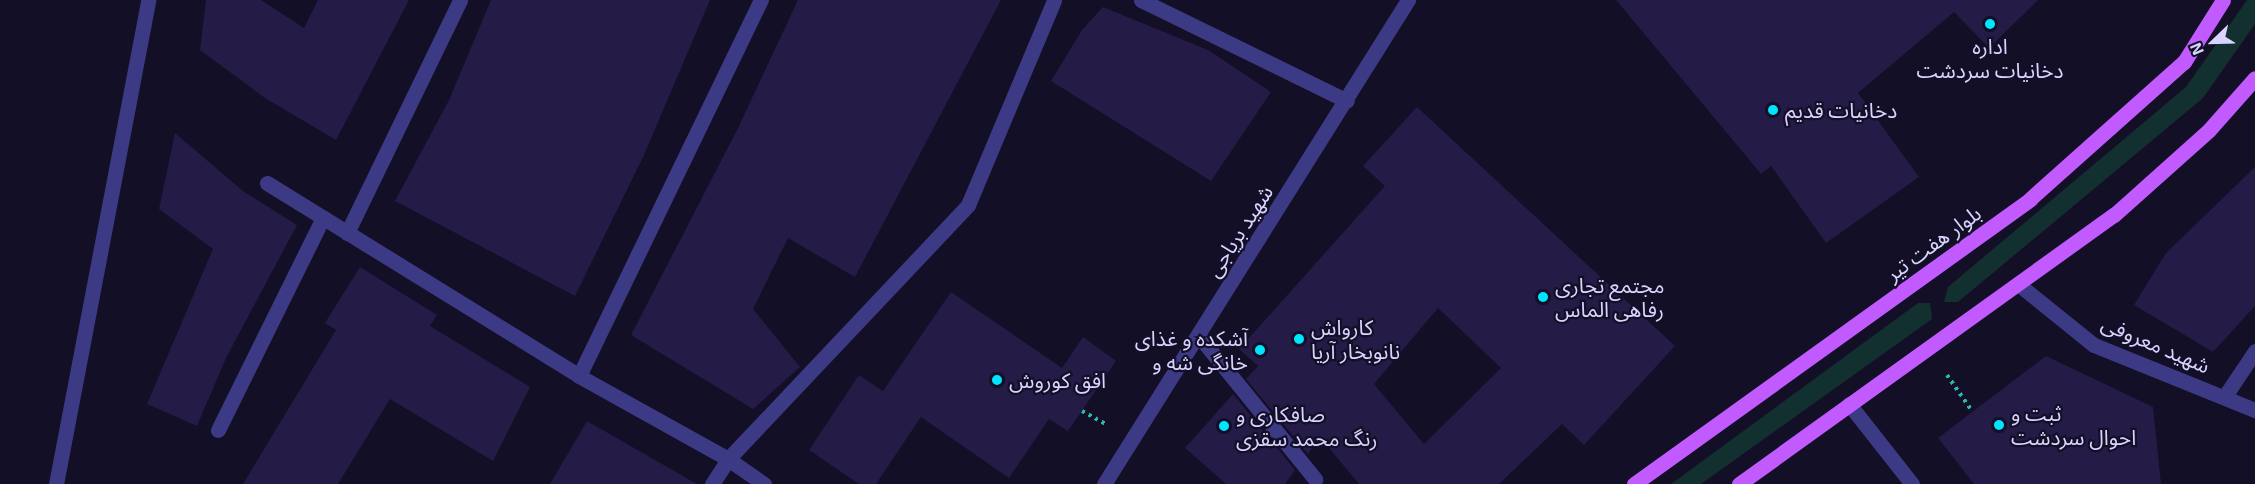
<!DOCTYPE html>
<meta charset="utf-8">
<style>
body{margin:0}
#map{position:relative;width:2255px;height:484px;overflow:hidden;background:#130f26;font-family:"Exo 2","Noto Sans Arabic",sans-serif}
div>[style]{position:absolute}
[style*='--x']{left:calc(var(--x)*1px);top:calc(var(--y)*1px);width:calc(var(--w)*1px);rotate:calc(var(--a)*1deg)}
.green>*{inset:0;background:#12302f}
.building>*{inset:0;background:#241b47}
.path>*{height:4px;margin-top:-2px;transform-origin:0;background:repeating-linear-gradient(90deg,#2fb8b0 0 3px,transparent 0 7.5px)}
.minor>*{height:15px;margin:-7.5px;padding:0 7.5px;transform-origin:7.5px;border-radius:7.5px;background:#3d3a85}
.major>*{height:15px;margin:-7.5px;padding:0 7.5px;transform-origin:7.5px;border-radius:7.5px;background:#c25bff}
.dots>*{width:16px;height:16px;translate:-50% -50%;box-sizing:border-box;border:3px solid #130f26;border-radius:50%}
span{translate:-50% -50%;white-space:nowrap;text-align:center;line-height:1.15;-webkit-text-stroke:4.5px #130f26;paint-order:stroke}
.poi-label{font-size:21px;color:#d9d4ff}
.left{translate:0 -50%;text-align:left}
.right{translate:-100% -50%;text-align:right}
.street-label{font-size:21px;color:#d9d4ff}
.north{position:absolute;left:2183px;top:12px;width:60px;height:60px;-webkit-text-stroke:4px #130f26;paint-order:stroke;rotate:247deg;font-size:16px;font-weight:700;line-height:24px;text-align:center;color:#d9d4ff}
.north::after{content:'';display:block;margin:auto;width:21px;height:27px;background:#d9d4ff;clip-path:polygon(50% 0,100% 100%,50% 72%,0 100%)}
</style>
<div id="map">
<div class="green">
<i style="clip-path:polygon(2247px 0,2255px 0,2255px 24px,2203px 98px,1958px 302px,1944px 302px,1948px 287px,2186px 87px)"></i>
<i style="clip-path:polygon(1918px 303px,1930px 303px,1932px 319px,1701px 484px,1671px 484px)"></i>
</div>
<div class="building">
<i style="clip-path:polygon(206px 0,261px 0,304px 28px,318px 0,409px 0,336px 140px,265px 98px,200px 50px)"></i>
<i style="clip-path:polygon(491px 0,710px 0,644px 155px,575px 296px,395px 201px,449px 100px)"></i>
<i style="clip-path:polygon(798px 0,1001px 0,855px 277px,788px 238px,753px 309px,800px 367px,753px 409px,631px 335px,737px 130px)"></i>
<i style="clip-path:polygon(1616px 0,2038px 0,1989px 48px,1954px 12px,1858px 93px,1919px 177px,1826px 243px,1771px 166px,1761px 174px)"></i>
<i style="clip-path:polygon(1103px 7px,1208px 50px,1271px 92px,1211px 181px,1051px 81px,1082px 30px)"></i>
<i style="clip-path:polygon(evenodd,1417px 107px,1675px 346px,1584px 445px,1562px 424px,1499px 484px,1359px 484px,1320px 437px,1308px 454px,1246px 379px,1258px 366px,1239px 349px,1385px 186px,1363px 166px,1417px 107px,1438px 308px,1501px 368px,1424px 444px,1374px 384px,1438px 308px)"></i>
<i style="clip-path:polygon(175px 133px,243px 191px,297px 225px,226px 358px,197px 426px,147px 404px,213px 249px,159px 209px)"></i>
<i style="clip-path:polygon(2255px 167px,2255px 306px,2213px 352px,2134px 305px,2166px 253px)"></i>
<i style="clip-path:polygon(360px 267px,437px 315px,430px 326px,530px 387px,493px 461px,390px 399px,338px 484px,243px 484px,336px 330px,325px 323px)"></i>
<i style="clip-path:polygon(951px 292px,1062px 368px,1083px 337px,1116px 361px,1068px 431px,1049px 419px,1009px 478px,921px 417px,876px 484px,859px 484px,809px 450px,859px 375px,883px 391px)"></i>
<i style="clip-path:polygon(2046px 356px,2153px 407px,2161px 484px,1974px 484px,1938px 438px)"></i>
<i style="clip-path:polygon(1233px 394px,1295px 470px,1285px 484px,1226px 484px,1185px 448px)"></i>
<i style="clip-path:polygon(587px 421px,697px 484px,550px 484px)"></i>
</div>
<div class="path">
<i style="--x:1947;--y:375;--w:44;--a:55.2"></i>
<i style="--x:1082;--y:411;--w:26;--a:29"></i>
</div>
<div class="minor">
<i style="--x:1141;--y:0;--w:229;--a:26.1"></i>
<i style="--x:267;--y:183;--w:367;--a:31.7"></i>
<i style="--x:579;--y:376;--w:171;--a:29.1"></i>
<i style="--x:728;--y:459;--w:44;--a:34.8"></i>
<i style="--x:347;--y:233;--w:259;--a:-64.1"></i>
<i style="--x:2018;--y:284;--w:97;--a:38.8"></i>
<i style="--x:2094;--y:345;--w:174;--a:22"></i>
<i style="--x:1198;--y:335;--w:186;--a:50.9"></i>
<i style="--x:579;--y:376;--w:418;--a:-64.2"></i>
<i style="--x:2225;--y:396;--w:54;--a:-56.3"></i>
<i style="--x:1849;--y:404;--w:102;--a:51.8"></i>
<i style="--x:218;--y:430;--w:237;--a:-63.7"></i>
<i style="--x:56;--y:484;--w:493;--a:-79.2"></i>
<i style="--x:712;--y:484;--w:30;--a:-57"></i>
<i style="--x:728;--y:459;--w:349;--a:-46.6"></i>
<i style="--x:968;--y:205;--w:222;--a:-67.2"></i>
<i style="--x:1104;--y:484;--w:572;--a:-57.87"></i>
</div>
<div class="major">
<i style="--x:1634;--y:484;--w:488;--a:-35.7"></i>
<i style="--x:2030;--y:199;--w:206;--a:-41.7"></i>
<i style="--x:2184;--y:62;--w:73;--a:-57.8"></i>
<i style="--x:1739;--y:484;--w:462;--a:-35.7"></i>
<i style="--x:2114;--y:215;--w:127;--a:-41.8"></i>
<i style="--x:2209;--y:130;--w:69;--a:-48.5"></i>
</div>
<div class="dots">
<i style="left:1990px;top:24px;background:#00e5ff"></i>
<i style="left:1773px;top:110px;background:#00e5ff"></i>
<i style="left:1543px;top:297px;background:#00e5ff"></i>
<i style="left:1299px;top:339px;background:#00e5ff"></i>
<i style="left:1260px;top:350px;background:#00e5ff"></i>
<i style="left:997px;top:380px;background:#00e5ff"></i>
<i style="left:1999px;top:425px;background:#00e5ff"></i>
<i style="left:1224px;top:426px;background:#00e5ff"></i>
</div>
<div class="poi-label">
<span style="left:1990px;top:58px">اداره<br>دخانیات سردشت</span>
<span class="left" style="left:1785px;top:110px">دخانیات قدیم</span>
<span class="left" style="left:1555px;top:297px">مجتمع تجاری<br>رفاهی الماس</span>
<span class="left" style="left:1311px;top:339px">کارواش<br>نانوبخار آریا</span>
<span class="right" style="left:1248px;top:350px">آشکده و غذای<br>خانگی شه و</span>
<span class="left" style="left:1009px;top:380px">افق کوروش</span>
<span class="left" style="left:2011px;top:425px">ثبت و<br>احوال سردشت</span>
<span class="left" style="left:1236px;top:426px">صافکاری و<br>رنگ محمد سقزی</span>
</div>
<div class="street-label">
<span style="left:1239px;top:231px;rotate:-57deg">شهید بریاجی</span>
<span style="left:1933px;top:243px;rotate:-36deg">بلوار هفت تیر</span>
<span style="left:2156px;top:344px;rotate:23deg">شهید معروفی</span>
</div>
<div class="north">N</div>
</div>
